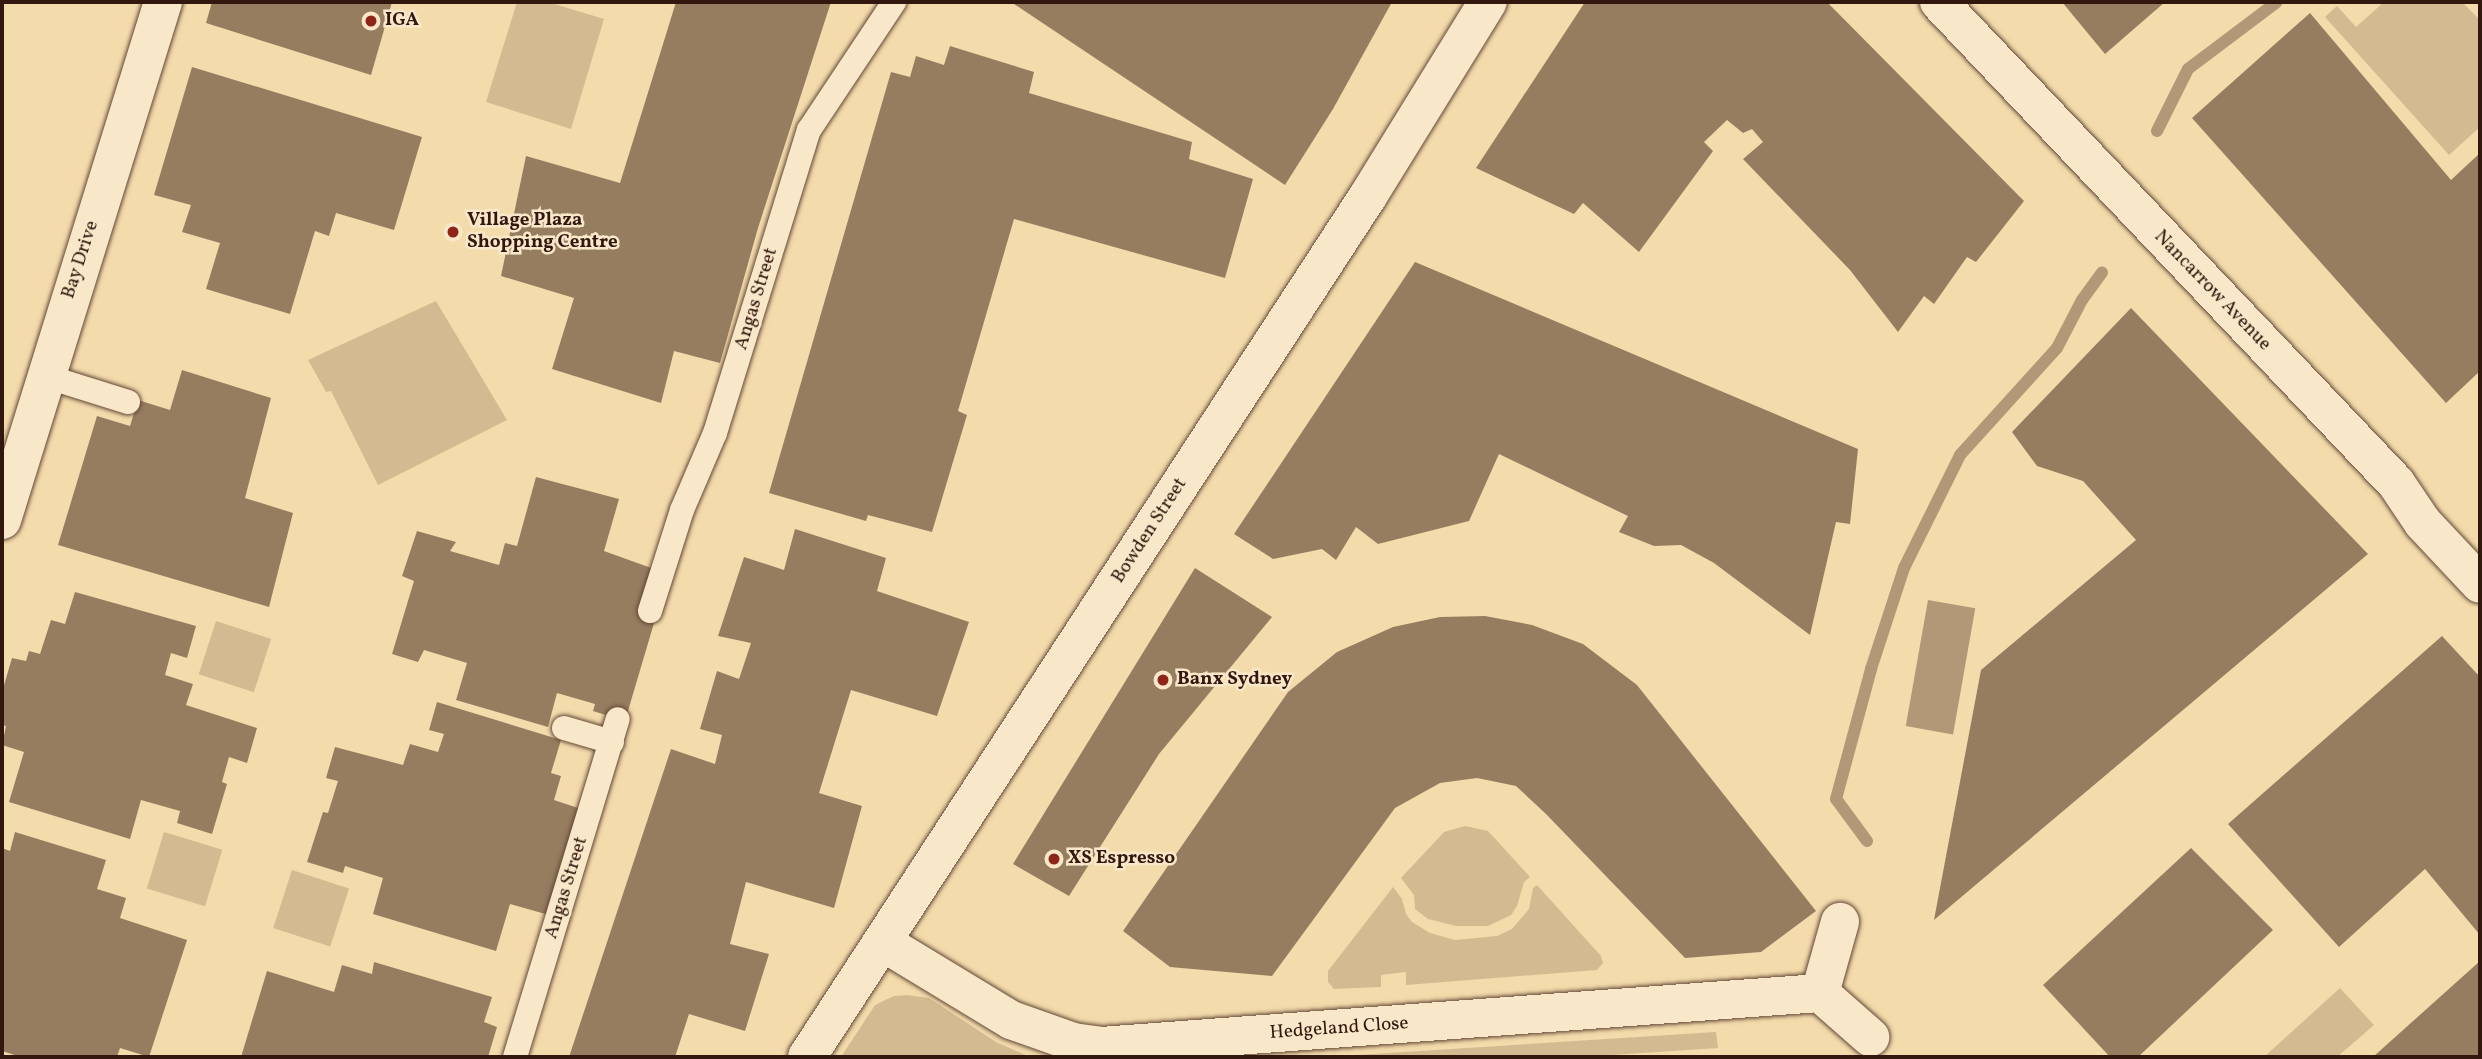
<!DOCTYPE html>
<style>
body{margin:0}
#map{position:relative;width:2482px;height:1059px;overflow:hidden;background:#f4dbac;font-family:Vollkorn,serif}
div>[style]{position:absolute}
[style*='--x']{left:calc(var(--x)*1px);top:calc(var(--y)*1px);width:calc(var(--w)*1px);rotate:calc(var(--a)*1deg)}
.green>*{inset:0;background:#d3ba91;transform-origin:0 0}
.water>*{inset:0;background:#b29876;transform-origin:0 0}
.stream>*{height:12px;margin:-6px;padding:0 6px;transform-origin:6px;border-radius:6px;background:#b29876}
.building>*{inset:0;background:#977d60}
.roads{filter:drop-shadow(0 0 2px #624836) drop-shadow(0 0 2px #624836)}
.service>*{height:24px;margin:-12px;padding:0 12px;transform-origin:12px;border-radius:12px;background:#f8e8c9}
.minor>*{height:38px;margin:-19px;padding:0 19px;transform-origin:19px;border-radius:19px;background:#f8e8c9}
.dots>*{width:19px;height:19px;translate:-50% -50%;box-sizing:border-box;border:4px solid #f8e8c9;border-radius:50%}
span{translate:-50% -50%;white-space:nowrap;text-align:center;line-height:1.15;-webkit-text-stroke:5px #f8e8c9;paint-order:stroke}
.poi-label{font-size:19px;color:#32170e;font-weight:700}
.left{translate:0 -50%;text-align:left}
.street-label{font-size:19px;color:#32170e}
.frame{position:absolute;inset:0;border:4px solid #32170e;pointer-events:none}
</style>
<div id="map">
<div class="green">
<i style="clip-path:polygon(517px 2px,548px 2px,604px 19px,571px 129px,486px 102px)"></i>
<i style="clip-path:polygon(2384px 2px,2462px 2px,2480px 20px,2480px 127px,2449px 155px,2325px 17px,2337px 6px,2356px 27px)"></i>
<i style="clip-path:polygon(436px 301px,507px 420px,378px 485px,331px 391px,326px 392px,308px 360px)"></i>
<i style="left:216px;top:621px;width:58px;height:56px;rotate:18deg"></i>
<i style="clip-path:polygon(1465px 826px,1488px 831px,1530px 877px,1524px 882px,1517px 906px,1511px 915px,1488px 926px,1456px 926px,1428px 919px,1415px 909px,1414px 895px,1401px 878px,1444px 832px)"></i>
<i style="left:164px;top:832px;width:61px;height:59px;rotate:17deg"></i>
<i style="left:292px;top:870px;width:60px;height:61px;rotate:18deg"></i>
<i style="clip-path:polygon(1537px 885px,1601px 956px,1603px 963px,1597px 970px,1406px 985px,1406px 972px,1381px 975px,1381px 987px,1334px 989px,1328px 982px,1328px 971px,1393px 887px,1402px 899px,1406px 914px,1412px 922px,1430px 933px,1455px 940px,1497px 936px,1512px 929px,1529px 909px,1533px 888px)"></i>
<i style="clip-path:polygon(2340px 988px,2374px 1025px,2337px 1057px,2264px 1057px)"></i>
<i style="clip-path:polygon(907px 995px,929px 998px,996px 1042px,1030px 1057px,841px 1057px,875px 1005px,894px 996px)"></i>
<i style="clip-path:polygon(1716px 1032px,1718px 1048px,1581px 1057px,1326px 1057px)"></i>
</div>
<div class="water">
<i style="left:1928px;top:600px;width:48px;height:128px;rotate:10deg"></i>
</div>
<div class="stream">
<i style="--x:2157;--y:131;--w:69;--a:-63.4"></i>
<i style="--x:2188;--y:69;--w:111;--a:-37"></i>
<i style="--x:1867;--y:841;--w:52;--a:-126.4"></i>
<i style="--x:1836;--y:799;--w:135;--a:-74.9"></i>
<i style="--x:1871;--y:669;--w:106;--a:-71.9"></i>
<i style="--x:1904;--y:568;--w:126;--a:-63.6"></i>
<i style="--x:1960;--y:455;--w:144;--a:-47.8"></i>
<i style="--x:2057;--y:348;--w:54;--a:-62.5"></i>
<i style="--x:2082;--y:300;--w:34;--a:-54"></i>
</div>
<div class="building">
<i style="clip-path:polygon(212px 2px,392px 2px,371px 75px,206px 23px)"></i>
<i style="clip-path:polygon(676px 2px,831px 2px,758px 228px,720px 363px,674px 351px,661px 403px,552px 369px,574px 298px,501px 276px,526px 156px,620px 183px)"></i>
<i style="clip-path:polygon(1011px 2px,1392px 2px,1333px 109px,1285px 185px)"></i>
<i style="clip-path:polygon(1585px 2px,1827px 2px,2024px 201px,1976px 262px,1967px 257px,1934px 304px,1924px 296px,1898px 332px,1850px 270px,1743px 159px,1763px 142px,1752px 129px,1743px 133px,1727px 120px,1704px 142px,1713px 151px,1639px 252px,1583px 203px,1574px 214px,1476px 168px)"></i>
<i style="clip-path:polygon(2062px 2px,2165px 2px,2105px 54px)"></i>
<i style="clip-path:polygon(2310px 13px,2451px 180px,2480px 153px,2480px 371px,2446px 403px,2192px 118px)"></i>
<i style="clip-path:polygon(950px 46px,1034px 72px,1029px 93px,1192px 142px,1189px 159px,1253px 179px,1225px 278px,1014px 219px,958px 411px,967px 415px,932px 532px,868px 515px,866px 521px,769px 493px,891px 72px,910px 77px,916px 56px,944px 65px)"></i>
<i style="clip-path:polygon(192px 67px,422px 137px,394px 230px,336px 213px,329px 236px,315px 231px,290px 314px,206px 289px,220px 243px,182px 232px,191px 205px,154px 195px)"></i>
<i style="clip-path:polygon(1415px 262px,1858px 449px,1850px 524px,1836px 522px,1810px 635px,1714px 563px,1681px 545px,1654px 546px,1619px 532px,1628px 516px,1499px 454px,1469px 521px,1378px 544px,1356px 527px,1336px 560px,1322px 549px,1273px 559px,1234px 534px)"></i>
<i style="clip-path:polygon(2131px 308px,2368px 554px,1934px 920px,1981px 670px,2136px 540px,2083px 481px,2037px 466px,2012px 432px)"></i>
<i style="clip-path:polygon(182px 370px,271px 398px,245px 498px,293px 513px,269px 607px,58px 545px,97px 416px,130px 426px,138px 400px,170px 410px)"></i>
<i style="clip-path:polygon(536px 477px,619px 499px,604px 551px,654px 569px,657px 613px,625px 721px,593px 711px,595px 704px,557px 693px,548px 727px,456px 700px,467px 663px,424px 650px,418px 662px,392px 654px,414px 581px,402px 576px,417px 531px,456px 542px,450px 551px,499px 565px,505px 543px,517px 546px)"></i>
<i style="clip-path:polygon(795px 529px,886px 558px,877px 591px,969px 622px,937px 716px,851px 690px,819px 793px,862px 806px,834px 908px,746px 882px,730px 944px,769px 954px,745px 1031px,689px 1014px,675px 1057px,569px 1057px,671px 749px,715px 764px,722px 735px,700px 729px,717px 671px,739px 679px,751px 643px,718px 636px,744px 557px,784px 570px)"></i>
<i style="clip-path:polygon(1195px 568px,1272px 617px,1159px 754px,1069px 896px,1013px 864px)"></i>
<i style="clip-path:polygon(75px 592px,196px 626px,187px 658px,171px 653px,165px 675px,193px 684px,186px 705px,257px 728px,247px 763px,229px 757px,222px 782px,227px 784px,212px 834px,177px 823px,180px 811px,141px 800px,130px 839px,9px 802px,24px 752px,2px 745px,6px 726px,2px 725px,2px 692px,12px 658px,26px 661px,29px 651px,40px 654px,51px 620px,65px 624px)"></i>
<i style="clip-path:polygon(1485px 616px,1532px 625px,1583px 644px,1637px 685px,1816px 911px,1761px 952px,1685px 958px,1546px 814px,1516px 786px,1477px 778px,1440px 783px,1395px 808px,1272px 976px,1170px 967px,1123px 931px,1288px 692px,1337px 652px,1393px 627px,1440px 617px)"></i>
<i style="clip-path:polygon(2442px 636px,2480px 677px,2480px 935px,2425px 869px,2339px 947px,2228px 824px)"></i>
<i style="clip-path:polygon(437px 702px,561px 740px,551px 773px,561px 776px,554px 800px,581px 809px,549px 915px,510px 904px,496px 951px,373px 914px,383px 878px,345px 866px,343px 873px,307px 862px,323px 812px,328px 813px,338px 781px,326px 778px,335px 747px,403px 765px,410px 744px,438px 752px,444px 734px,429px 730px)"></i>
<i style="clip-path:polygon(15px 832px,106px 860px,97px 889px,126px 898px,120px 918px,187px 940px,149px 1057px,120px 1048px,117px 1057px,21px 1057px,2px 1051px,2px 848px,10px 851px)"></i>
<i style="clip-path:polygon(2191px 848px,2273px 930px,2138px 1057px,2110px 1057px,2043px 985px)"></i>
<i style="clip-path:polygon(2480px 961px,2480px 1057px,2373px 1057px)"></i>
<i style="clip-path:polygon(374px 962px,492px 997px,484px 1022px,497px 1027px,488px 1057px,241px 1057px,267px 971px,334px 992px,342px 965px,372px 974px)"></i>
</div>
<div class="roads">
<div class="service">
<i style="--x:45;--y:376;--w:87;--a:17.4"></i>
<i style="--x:650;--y:611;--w:106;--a:-72.4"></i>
<i style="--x:682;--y:510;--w:84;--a:-66.8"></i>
<i style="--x:715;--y:433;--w:317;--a:-72.8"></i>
<i style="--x:809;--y:130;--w:154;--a:-56.4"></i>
<i style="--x:564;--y:728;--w:50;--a:16.3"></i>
<i style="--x:515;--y:1057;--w:353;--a:-73.1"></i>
</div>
<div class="minor">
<i style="--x:1939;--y:2;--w:663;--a:46.47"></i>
<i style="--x:2396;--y:483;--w:48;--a:56"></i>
<i style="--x:2423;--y:523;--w:83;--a:46.9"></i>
<i style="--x:2;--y:520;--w:542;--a:-72.73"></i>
<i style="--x:884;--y:943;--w:149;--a:31.2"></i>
<i style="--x:1011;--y:1020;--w:66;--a:19.5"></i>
<i style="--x:1073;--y:1042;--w:28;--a:8"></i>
<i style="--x:1101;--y:1046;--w:721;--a:-4.22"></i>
<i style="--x:1820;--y:993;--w:74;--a:-74.3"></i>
<i style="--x:1820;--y:993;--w:67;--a:41.3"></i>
<i style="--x:807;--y:1057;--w:1028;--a:-56.91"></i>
<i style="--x:1368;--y:196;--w:228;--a:-58.3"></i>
</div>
</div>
<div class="dots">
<i style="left:371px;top:21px;background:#8f2418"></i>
<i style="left:453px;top:232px;background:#8f2418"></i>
<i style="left:1163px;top:680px;background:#8f2418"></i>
<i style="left:1054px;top:859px;background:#8f2418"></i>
</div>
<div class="poi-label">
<span class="left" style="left:385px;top:21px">IGA</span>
<span class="left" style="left:467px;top:232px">Village Plaza<br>Shopping Centre</span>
<span class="left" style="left:1177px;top:680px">Banx Sydney</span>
<span class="left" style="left:1068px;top:859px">XS Espresso</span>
</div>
<div class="street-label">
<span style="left:81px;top:260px;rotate:-72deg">Bay Drive</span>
<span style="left:2212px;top:291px;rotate:46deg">Nancarrow Avenue</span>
<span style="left:757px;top:299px;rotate:-73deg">Angas Street</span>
<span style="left:1150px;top:531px;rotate:-57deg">Bowden Street</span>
<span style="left:567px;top:888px;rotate:-73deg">Angas Street</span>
<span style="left:1339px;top:1029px;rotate:-4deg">Hedgeland Close</span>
</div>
<div class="frame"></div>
</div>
